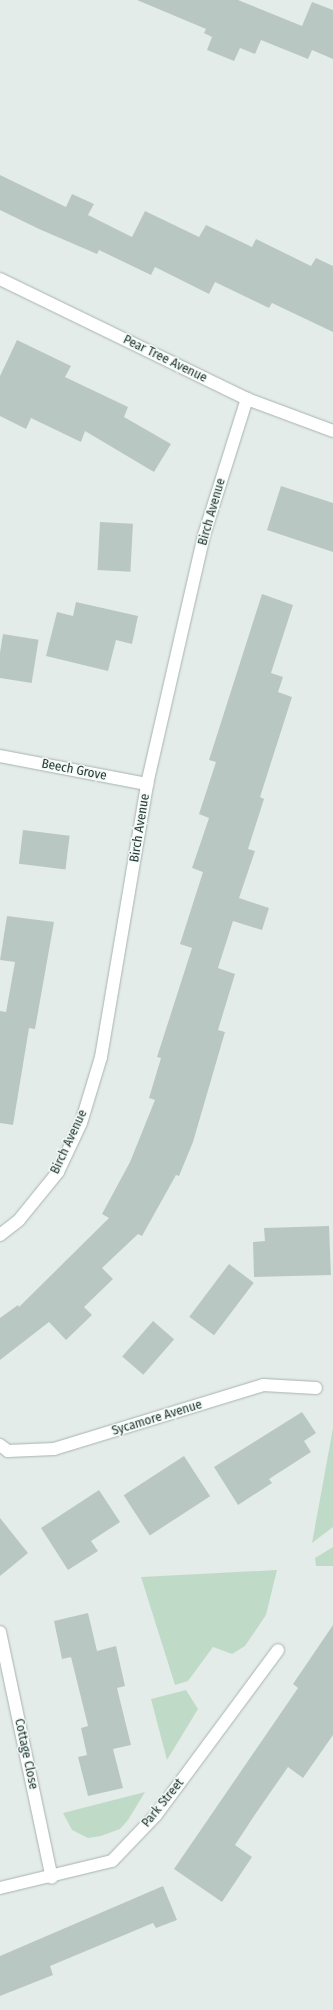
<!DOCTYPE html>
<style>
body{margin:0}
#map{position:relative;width:333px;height:2010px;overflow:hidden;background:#e4ece9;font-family:"Fira Sans Condensed",sans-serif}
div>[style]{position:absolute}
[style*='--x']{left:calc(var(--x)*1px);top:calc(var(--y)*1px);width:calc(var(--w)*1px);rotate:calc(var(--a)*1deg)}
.green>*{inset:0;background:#bfdbc8}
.building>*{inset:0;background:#b9c7c2;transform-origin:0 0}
.roads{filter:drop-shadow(0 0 1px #a7b4b0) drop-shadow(0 0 1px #a7b4b0)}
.street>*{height:12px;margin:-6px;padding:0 6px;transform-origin:6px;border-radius:6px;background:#fff}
span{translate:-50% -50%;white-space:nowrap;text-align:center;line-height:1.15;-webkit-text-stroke:3px #f4f9f7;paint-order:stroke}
.street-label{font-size:13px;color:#253c37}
</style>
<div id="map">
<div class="green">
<i style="clip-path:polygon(333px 1428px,333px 1527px,312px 1543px)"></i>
<i style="clip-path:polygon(333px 1547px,333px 1566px,316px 1566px,315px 1558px)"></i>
<i style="clip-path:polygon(277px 1570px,266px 1615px,245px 1646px,232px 1654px,213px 1647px,188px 1681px,175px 1685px,141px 1577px)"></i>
<i style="clip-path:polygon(186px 1690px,198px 1709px,167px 1760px,151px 1699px)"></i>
<i style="clip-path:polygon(145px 1792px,128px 1820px,120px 1829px,101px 1836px,88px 1838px,72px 1830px,63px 1813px)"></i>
</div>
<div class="building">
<i style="clip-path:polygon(137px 0,238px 0,302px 26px,312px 2px,333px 10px,333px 59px,312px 50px,308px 59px,261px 40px,255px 54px,240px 48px,234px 61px,207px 50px,212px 37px,204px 33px,206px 29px)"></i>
<i style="clip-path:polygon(0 175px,66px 207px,72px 194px,94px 204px,88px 215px,132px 237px,145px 211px,199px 237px,206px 225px,252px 247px,256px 239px,311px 266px,316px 258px,333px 266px,333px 332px,272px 303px,269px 308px,215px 282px,209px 294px,155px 267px,151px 275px,99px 250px,97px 254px,39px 229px,0 210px)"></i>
<i style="clip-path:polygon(17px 340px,71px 366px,65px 377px,128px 407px,124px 417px,171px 444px,154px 472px,85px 431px,81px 442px,31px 418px,26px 429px,0 416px,0 376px)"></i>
<i style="clip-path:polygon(281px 486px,333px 503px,333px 552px,267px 530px)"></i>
<i style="left:100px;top:522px;width:33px;height:48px;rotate:3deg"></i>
<i style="clip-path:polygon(262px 594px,293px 605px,271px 673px,283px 677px,278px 692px,292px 697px,260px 797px,264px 799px,248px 849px,255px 851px,239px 898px,269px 908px,262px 930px,233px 921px,218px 968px,235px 974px,218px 1030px,225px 1032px,193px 1142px,179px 1176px,176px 1175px,142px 1236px,138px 1234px,102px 1268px,113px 1279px,84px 1307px,92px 1315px,66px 1340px,49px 1322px,0 1360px,0 1318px,18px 1305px,19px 1307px,109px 1218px,102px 1214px,130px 1162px,155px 1100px,149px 1098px,161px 1058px,157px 1057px,192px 948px,180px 944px,203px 872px,192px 868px,209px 818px,199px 814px,216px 762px,209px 760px)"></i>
<i style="clip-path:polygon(76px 602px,138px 616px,132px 644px,116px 640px,108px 671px,46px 656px,57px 612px,73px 616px)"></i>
<i style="left:3px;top:634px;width:36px;height:44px;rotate:9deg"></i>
<i style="left:23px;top:830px;width:47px;height:34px;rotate:7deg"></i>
<i style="clip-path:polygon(7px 916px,54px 922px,35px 1029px,29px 1028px,13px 1125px,0 1123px,0 1011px,6px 1012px,15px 962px,0 960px)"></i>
<i style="clip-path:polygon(329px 1226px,331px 1275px,254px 1277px,253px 1242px,265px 1241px,264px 1228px)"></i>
<i style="left:229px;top:1264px;width:31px;height:66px;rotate:37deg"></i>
<i style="left:153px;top:1321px;width:28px;height:47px;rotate:41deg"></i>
<i style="clip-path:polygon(302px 1412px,316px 1433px,304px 1441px,311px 1452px,269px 1479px,272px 1483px,238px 1505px,214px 1467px)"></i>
<i style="left:184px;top:1456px;width:48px;height:72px;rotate:57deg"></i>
<i style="clip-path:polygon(99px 1490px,120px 1522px,91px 1541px,98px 1551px,68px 1570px,41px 1528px)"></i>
<i style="clip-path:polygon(0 1518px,28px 1553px,0 1576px)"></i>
<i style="clip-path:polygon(88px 1613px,97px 1651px,116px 1646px,125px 1686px,117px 1688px,131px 1745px,113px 1749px,123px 1788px,88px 1796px,78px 1757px,87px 1755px,81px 1728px,88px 1726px,71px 1657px,62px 1659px,54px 1621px)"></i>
<i style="clip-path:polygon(333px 1625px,333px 1735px,303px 1778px,288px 1767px,254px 1816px,235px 1845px,252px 1857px,222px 1902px,174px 1869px,298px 1688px,293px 1684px)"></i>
<i style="clip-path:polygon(163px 1886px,177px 1920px,156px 1928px,153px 1923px,50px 1966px,53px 1975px,0 1996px,0 1956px)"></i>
</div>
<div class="roads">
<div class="street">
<i style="--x:0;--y:279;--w:275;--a:25.9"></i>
<i style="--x:247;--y:399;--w:92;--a:20.4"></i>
<i style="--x:0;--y:756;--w:150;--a:10.8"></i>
<i style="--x:0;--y:1235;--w:24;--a:-38"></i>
<i style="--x:19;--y:1220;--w:62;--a:-50.9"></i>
<i style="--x:58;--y:1172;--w:54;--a:-64.9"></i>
<i style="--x:81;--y:1123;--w:69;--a:-73.1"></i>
<i style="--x:101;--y:1057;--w:277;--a:-80.4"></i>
<i style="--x:147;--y:784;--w:255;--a:-77.1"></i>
<i style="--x:204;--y:535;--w:143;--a:-72.5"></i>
<i style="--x:0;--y:1445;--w:10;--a:37"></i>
<i style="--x:8;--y:1451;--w:46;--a:-2.5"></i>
<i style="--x:54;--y:1449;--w:219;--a:-17"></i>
<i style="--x:263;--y:1385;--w:53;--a:3.2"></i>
<i style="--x:0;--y:1632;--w:251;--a:78.1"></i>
<i style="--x:0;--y:1888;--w:115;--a:-13.6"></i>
<i style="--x:112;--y:1861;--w:64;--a:-46.3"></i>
<i style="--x:156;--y:1815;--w:205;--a:-53.5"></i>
</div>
</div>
<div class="street-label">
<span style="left:165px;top:359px;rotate:26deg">Pear Tree Avenue</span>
<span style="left:212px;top:512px;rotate:-74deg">Birch Avenue</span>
<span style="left:74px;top:770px;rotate:11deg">Beech Grove</span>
<span style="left:140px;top:828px;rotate:-81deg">Birch Avenue</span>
<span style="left:69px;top:1142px;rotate:-65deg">Birch Avenue</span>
<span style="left:157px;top:1418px;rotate:-17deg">Sycamore Avenue</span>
<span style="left:26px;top:1754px;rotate:78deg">Cottage Close</span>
<span style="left:163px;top:1803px;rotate:-51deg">Park Street</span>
</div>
</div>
